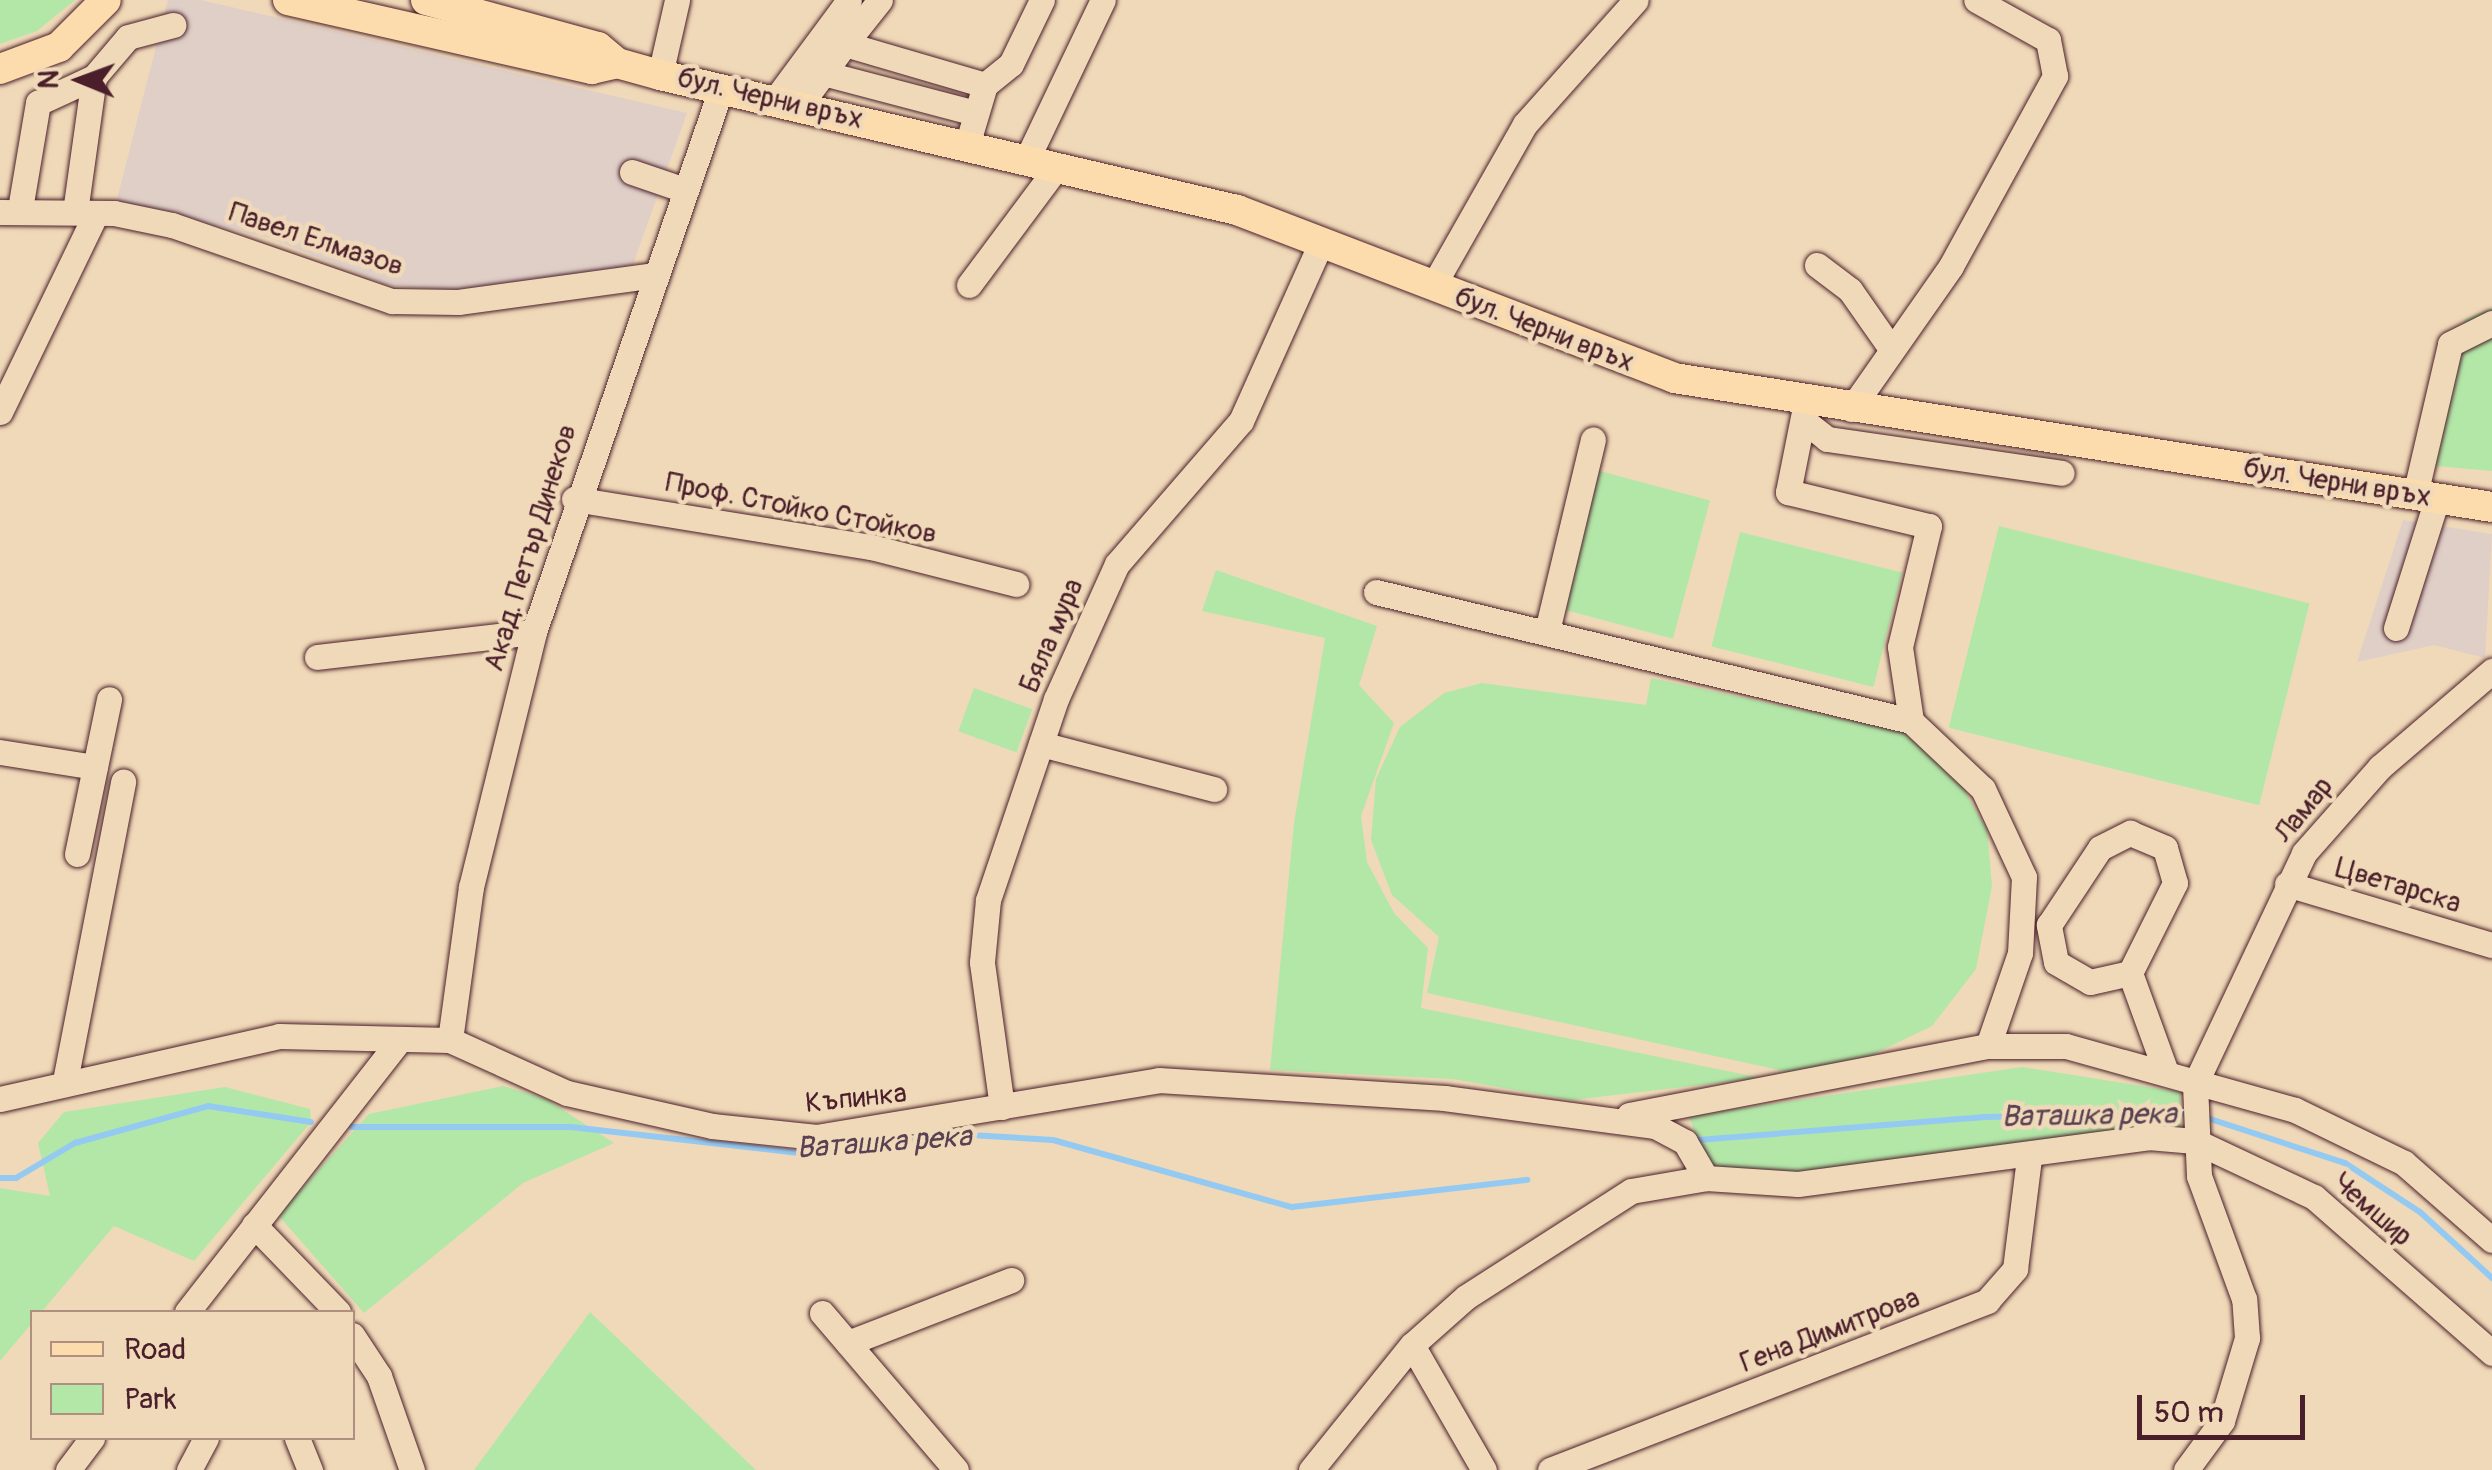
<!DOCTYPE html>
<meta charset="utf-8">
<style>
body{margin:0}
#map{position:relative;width:2492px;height:1470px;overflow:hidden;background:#f0d9b8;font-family:Pangolin,sans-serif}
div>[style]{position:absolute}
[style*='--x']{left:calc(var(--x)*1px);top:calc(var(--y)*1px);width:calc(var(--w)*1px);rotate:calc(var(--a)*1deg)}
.built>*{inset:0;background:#dfcfc7}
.green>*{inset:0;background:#b3e7a8;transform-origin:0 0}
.stream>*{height:6px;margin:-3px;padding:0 3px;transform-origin:3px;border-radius:3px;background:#94caf2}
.roads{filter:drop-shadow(0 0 2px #4a1f2b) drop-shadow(0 0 2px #4a1f2b)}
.minor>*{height:25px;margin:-12.5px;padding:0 12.5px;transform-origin:12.5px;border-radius:12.5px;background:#f0d9b8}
.major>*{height:30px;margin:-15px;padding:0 15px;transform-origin:15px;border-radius:15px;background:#fcdcac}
span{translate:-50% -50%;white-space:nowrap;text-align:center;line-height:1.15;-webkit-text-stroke:9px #f0d9b8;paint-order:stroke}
.street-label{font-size:28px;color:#4a1f2b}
.water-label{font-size:30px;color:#594153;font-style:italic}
.legend{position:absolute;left:30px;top:1310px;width:325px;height:130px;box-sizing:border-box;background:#f0d9b8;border:2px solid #ae8f80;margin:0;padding:12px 18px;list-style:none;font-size:30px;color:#4a1f2b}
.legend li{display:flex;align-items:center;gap:20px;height:50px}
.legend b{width:50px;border:2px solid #ae8f80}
.north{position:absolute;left:30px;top:30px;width:100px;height:100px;-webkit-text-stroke:8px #f0d9b8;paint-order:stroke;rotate:271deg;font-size:28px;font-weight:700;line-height:40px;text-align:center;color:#4a1f2b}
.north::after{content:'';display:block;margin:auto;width:35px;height:45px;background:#4a1f2b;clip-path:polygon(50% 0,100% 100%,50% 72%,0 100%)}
.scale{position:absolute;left:2137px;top:1395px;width:168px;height:45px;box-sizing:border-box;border:5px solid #4a1f2b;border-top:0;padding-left:12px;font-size:30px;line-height:35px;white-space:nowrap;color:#4a1f2b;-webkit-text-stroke:8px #f0d9b8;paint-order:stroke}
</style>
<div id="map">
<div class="built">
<i style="clip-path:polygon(168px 0,201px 0,687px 113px,632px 267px,463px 292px,388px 285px,269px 238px,116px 203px)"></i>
<i style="clip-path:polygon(2403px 520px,2492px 534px,2485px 658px,2434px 645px,2357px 662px)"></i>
</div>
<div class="green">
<i style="clip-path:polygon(0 0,75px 0,37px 31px,0 44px)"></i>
<i style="clip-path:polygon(2492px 308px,2492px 471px,2424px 465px,2465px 319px)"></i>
<i style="left:1596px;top:470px;width:118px;height:143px;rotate:15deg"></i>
<i style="left:1999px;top:526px;width:320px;height:208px;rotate:14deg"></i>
<i style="left:1740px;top:532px;width:167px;height:118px;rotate:14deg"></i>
<i style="clip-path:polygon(1216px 570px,1377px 626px,1359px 685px,1394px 723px,1361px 816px,1367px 862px,1394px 913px,1428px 948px,1421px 1008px,1761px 1078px,1572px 1100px,1453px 1079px,1270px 1070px,1294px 823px,1325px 638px,1202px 611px)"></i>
<i style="clip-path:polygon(1651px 678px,1905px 732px,1961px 784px,1987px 830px,1992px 886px,1976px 969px,1932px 1026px,1855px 1063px,1792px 1073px,1427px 993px,1439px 937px,1392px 895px,1371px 840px,1376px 779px,1400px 727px,1444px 693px,1482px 683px,1646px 705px)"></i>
<i style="left:974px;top:688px;width:62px;height:46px;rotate:20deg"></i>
<i style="clip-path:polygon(2022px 1067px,2180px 1092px,2181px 1131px,1764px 1175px,1709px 1170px,1689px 1116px)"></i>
<i style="clip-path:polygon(503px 1086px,546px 1099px,614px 1143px,523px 1183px,364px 1313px,278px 1215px,369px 1114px)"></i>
<i style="clip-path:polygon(225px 1087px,310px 1109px,311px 1122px,194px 1261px,114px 1226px,0 1361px,0 1188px,50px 1196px,38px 1143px,64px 1112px)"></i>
<i style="clip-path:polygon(590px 1312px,756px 1470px,474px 1470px)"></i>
</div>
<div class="stream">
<i style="--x:2201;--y:1116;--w:151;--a:18.1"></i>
<i style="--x:2345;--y:1163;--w:90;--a:33.2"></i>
<i style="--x:2420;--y:1212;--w:98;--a:42.5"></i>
<i style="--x:352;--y:1127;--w:219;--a:0"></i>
<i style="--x:571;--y:1127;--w:229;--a:6.5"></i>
<i style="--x:799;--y:1153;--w:155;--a:-7"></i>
<i style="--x:953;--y:1134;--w:100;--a:3.4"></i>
<i style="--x:1053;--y:1140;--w:248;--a:15.7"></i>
<i style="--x:1292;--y:1207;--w:237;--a:-6.6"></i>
<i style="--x:1698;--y:1140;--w:285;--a:-4.6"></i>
<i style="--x:1982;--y:1117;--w:207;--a:-0.8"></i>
<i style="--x:0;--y:1178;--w:16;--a:0"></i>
<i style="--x:16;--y:1178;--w:69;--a:-30.7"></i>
<i style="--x:75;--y:1143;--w:138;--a:-15.5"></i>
<i style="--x:208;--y:1106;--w:104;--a:8.8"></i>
</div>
<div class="roads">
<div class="minor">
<i style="--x:845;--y:44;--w:56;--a:-51.5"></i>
<i style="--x:823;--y:73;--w:158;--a:14.7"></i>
<i style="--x:660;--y:75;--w:77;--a:-77.2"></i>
<i style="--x:985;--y:85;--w:33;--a:-39"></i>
<i style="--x:1011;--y:64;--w:71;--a:-64.2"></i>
<i style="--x:775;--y:100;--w:124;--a:-53.5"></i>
<i style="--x:800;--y:105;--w:76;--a:-53.6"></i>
<i style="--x:845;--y:44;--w:146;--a:16.3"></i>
<i style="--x:985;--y:85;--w:63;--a:106.7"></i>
<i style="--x:1027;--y:159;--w:176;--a:-64.5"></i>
<i style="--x:632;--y:172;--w:56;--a:18.8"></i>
<i style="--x:20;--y:209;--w:108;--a:-80.4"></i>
<i style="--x:38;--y:103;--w:62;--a:-24.9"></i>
<i style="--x:0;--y:212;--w:114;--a:0.5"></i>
<i style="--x:114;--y:213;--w:59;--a:11.7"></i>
<i style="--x:172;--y:225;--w:233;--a:19.1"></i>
<i style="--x:392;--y:301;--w:66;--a:0.9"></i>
<i style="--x:458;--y:302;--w:199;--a:-7.8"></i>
<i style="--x:75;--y:212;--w:136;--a:-82"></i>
<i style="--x:94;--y:77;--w:52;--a:-49.6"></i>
<i style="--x:128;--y:37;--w:47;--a:-14.9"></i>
<i style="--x:1817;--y:265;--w:41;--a:37.1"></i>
<i style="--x:1850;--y:290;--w:73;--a:55"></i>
<i style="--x:969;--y:285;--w:147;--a:-53.3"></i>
<i style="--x:1433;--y:286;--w:186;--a:-60.4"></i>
<i style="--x:1525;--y:124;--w:166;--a:-48.2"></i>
<i style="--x:1806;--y:402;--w:92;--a:101.3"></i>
<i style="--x:1788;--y:492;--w:145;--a:13.6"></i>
<i style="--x:1929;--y:526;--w:124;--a:103.5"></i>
<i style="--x:1900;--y:647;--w:75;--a:81.5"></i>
<i style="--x:1911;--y:721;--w:99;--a:43.4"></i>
<i style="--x:1983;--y:789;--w:97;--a:65"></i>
<i style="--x:2024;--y:877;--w:76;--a:93"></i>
<i style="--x:2020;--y:953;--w:98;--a:109"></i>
<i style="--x:1851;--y:409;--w:174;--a:-55"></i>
<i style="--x:1951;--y:266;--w:217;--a:-61.3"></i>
<i style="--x:2055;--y:76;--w:37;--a:-101"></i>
<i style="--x:2048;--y:40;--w:82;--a:-150.9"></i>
<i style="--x:0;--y:412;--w:221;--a:-64.2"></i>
<i style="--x:1803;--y:420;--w:31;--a:38"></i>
<i style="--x:1827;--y:439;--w:237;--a:8.2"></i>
<i style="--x:2415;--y:495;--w:155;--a:-76.9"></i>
<i style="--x:2450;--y:344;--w:47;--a:-26.6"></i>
<i style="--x:574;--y:499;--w:301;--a:9.2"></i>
<i style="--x:871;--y:547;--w:150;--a:14.3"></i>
<i style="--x:1376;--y:592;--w:550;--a:13.56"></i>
<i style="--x:2396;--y:628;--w:135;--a:-72.4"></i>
<i style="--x:1547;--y:631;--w:197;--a:-76.5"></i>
<i style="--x:317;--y:657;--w:218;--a:-6.6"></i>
<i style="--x:1041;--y:744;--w:179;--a:14.6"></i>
<i style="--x:0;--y:752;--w:96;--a:9"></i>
<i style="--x:2130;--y:833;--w:38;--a:23"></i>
<i style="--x:2165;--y:848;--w:36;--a:74"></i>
<i style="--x:2175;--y:883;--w:101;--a:116.6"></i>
<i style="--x:2130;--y:973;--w:41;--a:167.3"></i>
<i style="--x:2090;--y:982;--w:39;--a:-150"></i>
<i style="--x:2056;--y:962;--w:38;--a:-101"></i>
<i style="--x:2049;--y:925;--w:92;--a:-56.5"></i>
<i style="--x:2100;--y:848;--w:34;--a:-27"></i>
<i style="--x:77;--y:854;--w:158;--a:-78.3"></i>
<i style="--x:2287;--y:884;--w:214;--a:16.6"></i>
<i style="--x:2130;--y:973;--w:105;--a:70"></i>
<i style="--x:450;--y:1040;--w:154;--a:-82.2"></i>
<i style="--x:471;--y:887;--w:263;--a:-76.1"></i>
<i style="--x:534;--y:632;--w:574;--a:-71"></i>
<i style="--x:65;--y:1081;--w:305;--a:-79"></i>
<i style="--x:0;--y:1099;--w:286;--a:-12.7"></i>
<i style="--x:279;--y:1036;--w:171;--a:1.3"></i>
<i style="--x:450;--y:1040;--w:128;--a:24.4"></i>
<i style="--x:567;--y:1093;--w:149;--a:12.8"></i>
<i style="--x:712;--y:1126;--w:105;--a:6"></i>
<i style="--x:816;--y:1137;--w:348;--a:-9.4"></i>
<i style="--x:1159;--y:1080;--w:286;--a:3.6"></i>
<i style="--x:1444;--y:1098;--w:213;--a:7.6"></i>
<i style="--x:1655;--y:1126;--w:34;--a:28"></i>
<i style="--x:1685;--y:1142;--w:42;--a:59.7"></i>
<i style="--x:1002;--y:1107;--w:146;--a:-97.9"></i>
<i style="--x:982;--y:962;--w:62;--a:-84.5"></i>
<i style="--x:988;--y:900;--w:212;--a:-71.3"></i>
<i style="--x:1056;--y:699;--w:148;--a:-65.7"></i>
<i style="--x:1117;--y:564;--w:189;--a:-49.1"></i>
<i style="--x:1241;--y:421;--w:195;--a:-65.8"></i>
<i style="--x:1629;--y:1115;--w:366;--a:-10.9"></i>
<i style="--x:1988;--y:1046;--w:78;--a:0"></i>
<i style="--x:2066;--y:1046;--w:238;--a:15.6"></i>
<i style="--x:2295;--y:1110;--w:121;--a:25.9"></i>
<i style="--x:2404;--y:1163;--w:117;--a:41.2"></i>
<i style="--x:254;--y:1225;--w:121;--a:46"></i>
<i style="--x:187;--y:1312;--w:346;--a:-52"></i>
<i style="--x:822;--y:1313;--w:206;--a:49.5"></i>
<i style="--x:352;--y:1335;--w:49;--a:56.6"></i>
<i style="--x:379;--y:1376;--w:100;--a:70.7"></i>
<i style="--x:848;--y:1343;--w:175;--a:-21.1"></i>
<i style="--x:1412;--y:1345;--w:144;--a:60.1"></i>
<i style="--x:297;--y:1438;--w:35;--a:68"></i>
<i style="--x:68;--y:1470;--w:40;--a:-53"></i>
<i style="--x:189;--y:1470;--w:36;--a:-62"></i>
<i style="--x:1311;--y:1470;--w:161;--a:-51.1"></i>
<i style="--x:1412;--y:1345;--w:72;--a:-41.6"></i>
<i style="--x:1466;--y:1297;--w:196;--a:-32.7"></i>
<i style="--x:1631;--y:1191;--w:76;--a:-9.8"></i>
<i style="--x:1706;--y:1178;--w:92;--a:3.7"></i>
<i style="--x:1798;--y:1184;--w:353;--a:-7.6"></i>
<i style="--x:2148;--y:1137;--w:47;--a:4.9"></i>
<i style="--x:2195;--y:1141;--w:132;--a:25.2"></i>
<i style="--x:2314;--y:1197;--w:237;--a:41.2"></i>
<i style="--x:1550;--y:1470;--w:469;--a:-21.1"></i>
<i style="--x:1987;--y:1301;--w:43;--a:-48.8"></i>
<i style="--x:2015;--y:1269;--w:112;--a:-82.8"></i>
<i style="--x:2186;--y:1470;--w:61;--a:-53.7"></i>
<i style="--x:2222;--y:1421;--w:87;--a:-73.2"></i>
<i style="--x:2247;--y:1338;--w:39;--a:-94"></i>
<i style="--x:2244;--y:1299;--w:131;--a:-110.1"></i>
<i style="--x:2199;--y:1176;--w:92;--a:-92.5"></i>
<i style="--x:2195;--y:1084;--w:255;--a:-64.7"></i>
<i style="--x:2304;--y:853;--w:115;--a:-48.5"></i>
<i style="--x:2380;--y:767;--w:148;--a:-40.6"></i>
</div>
<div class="major">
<i style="--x:288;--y:0;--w:312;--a:12.8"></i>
<i style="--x:592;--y:69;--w:26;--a:-13"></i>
<i style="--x:426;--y:0;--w:178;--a:15.3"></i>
<i style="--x:598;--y:47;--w:25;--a:40"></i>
<i style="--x:617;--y:63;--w:45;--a:15.6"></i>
<i style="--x:660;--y:75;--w:593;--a:13.17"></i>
<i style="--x:1237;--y:210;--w:468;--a:21"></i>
<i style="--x:1674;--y:378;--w:828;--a:8.96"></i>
<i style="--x:0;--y:69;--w:63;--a:-20.4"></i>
<i style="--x:59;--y:47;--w:66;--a:-45"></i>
</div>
</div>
<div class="street-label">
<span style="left:770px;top:99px;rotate:13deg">бул. Черни връх</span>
<span style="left:316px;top:240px;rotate:18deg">Павел Елмазов</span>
<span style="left:1544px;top:330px;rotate:21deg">бул. Черни връх</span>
<span style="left:2337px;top:483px;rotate:9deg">бул. Черни връх</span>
<span style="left:801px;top:509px;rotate:11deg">Проф. Стойко Стойков</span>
<span style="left:531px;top:548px;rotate:-73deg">Акад. Петър Динеков</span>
<span style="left:1052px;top:636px;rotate:-67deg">Бяла мура</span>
<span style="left:2304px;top:810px;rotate:-51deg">Ламар</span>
<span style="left:2398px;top:886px;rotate:17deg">Цветарска</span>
<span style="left:856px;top:1099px;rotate:-6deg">Къпинка</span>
<span style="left:2372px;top:1210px;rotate:41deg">Чемшир</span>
<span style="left:1830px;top:1331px;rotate:-21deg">Гена Димитрова</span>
</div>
<div class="water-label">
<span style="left:2089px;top:1116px;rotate:-1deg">Ваташка река</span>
<span style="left:884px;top:1143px;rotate:-4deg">Ваташка река</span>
</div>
<ul class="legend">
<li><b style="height:12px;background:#fcdcac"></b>Road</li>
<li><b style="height:28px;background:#b3e7a8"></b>Park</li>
</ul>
<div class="north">N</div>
<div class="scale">50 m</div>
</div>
